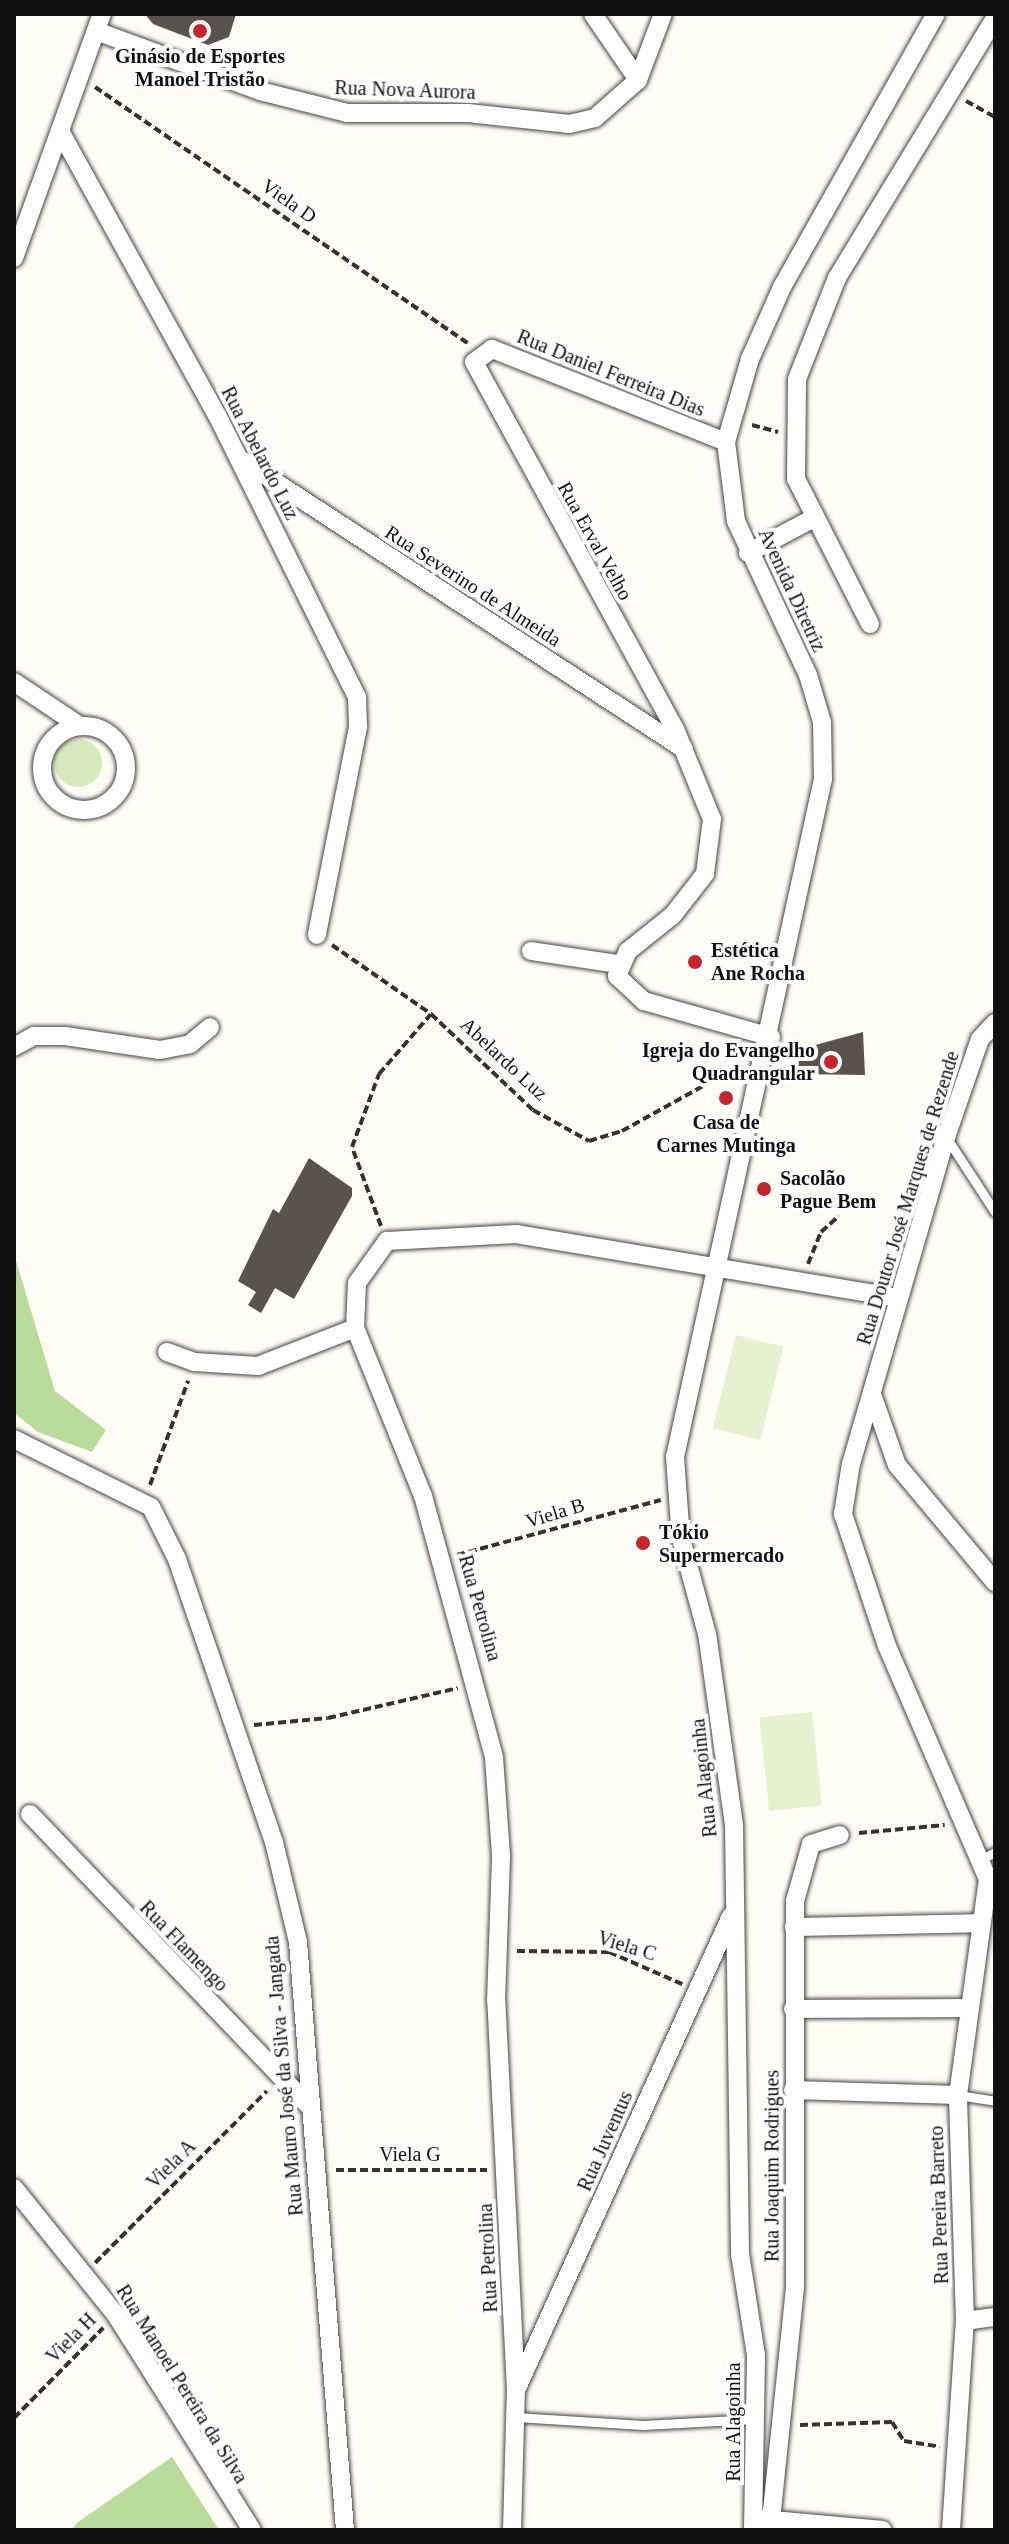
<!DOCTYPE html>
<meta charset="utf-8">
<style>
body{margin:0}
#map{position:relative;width:1009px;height:2544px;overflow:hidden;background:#fffdf5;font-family:Georgia,serif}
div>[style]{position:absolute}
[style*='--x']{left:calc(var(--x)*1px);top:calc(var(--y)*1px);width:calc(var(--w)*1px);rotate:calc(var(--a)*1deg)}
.green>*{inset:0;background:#d5ebbd}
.round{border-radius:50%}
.forest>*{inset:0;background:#b9dc9c}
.pitch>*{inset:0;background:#e6f2cf;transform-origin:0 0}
.building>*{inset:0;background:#5a524d}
.path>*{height:4px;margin-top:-2px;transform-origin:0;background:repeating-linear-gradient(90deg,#333 0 8px,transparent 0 12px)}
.roads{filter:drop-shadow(0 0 2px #444) drop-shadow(0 0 2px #444)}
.lane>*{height:9px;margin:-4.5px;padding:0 4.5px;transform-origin:4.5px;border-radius:4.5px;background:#fff}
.street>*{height:18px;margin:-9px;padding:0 9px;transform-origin:9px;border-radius:9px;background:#fff}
.street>.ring{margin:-9px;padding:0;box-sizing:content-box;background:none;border:18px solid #fff;border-radius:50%}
.dots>*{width:22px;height:22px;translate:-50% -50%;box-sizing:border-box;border:4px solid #fff;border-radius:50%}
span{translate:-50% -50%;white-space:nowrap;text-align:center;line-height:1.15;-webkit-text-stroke:8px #fff;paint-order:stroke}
.poi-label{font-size:20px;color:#111;font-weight:700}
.left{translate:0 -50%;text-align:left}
.right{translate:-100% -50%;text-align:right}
.street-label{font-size:20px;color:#111}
.frame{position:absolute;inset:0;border:16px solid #111;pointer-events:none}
</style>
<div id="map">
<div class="green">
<i class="round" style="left:54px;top:739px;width:48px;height:48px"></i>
</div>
<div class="forest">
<i style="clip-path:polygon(14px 1254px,55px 1391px,106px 1430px,92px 1452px,38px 1432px,14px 1413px)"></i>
<i style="clip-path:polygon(172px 2457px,219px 2530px,71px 2530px,78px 2522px)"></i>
</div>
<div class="pitch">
<i style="left:736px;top:1335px;width:49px;height:96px;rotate:14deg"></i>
<i style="left:812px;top:1712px;width:94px;height:53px;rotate:84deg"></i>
</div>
<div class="building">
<i style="clip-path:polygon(145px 14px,236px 14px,229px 37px,208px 45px,153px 24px)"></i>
<i style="clip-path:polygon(863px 1032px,865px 1075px,797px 1074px,797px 1050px)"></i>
<i style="clip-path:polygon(309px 1158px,352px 1188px,352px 1196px,294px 1299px,275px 1288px,261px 1313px,248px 1305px,256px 1292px,238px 1281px,273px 1209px,279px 1213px)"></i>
</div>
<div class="path">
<i style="--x:95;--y:87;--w:452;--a:34.5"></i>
<i style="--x:966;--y:101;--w:33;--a:29"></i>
<i style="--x:752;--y:425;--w:27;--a:15"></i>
<i style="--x:332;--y:945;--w:121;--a:34.9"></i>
<i style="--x:431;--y:1014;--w:140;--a:43.3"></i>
<i style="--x:533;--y:1110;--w:64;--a:29"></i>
<i style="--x:589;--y:1141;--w:34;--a:-17"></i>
<i style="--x:622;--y:1131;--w:136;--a:-29"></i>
<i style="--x:381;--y:1226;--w:84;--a:-110.2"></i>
<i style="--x:352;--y:1147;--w:78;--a:-69.7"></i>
<i style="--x:379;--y:1074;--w:79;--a:-49.1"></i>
<i style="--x:808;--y:1264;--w:35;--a:-68"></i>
<i style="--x:821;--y:1232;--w:24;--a:-42"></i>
<i style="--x:150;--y:1485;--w:111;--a:-69.9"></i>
<i style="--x:457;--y:1555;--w:211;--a:-15.1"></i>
<i style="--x:254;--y:1725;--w:74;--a:-5.4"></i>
<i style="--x:328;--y:1718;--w:133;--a:-13"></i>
<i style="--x:859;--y:1833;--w:86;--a:-5.3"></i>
<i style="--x:517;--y:1951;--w:92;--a:0.6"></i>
<i style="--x:609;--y:1952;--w:80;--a:23.7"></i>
<i style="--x:336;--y:2170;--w:151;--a:0"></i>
<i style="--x:95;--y:2263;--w:243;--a:-45"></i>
<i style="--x:14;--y:2418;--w:127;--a:-45.3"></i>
<i style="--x:800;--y:2425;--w:92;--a:-1.9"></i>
<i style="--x:892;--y:2422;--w:22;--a:58"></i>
<i style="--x:904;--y:2441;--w:36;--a:9"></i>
</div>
<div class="roads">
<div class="lane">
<i style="--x:948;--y:1140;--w:86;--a:56.9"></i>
<i style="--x:978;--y:1861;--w:19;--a:-28"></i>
<i style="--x:958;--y:2095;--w:37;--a:9"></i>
<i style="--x:516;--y:2417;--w:127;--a:3.6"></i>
<i style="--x:643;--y:2425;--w:112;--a:-3.1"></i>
</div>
<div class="street">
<i style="--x:593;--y:14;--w:80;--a:55.7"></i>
<i style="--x:96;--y:31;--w:175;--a:20.1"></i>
<i style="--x:260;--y:91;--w:90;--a:14.2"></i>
<i style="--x:347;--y:113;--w:121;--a:0"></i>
<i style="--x:468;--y:113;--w:102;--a:6.2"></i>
<i style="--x:569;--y:124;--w:27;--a:-13"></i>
<i style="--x:595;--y:118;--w:57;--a:-41.5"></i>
<i style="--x:638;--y:80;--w:71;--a:-69.3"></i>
<i style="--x:60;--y:131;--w:325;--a:61.1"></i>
<i style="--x:217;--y:415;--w:315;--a:63.6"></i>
<i style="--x:357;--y:697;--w:30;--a:88"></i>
<i style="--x:358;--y:727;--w:212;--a:101.2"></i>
<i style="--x:14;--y:258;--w:259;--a:-70.2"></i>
<i style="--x:726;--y:442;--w:252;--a:-158.3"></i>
<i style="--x:492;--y:349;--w:22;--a:144"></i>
<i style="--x:474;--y:362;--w:418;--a:61.3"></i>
<i style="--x:675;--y:729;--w:97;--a:67.7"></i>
<i style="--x:712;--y:819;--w:55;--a:97.3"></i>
<i style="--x:705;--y:874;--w:52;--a:128"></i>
<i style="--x:673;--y:915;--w:58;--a:141.3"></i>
<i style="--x:628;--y:951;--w:27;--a:114"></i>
<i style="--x:617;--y:976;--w:37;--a:43"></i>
<i style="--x:644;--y:1001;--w:132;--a:15.8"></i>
<i style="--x:240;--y:459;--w:530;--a:33.15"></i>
<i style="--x:748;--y:553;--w:72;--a:-28"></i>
<i style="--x:870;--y:624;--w:163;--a:-117"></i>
<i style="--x:796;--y:479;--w:100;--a:-89.4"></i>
<i style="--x:797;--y:379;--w:109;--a:-68.4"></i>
<i style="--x:837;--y:278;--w:304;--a:-58.7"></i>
<i style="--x:14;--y:682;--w:76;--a:33.7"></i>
<i class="ring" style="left:42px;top:726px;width:66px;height:66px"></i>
<i style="--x:531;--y:951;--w:88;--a:8.5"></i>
<i style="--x:995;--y:1023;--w:22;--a:133"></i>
<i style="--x:980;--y:1039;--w:104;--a:109.1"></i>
<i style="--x:946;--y:1137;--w:340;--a:106.2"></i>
<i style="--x:851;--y:1463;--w:52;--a:98.9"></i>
<i style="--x:843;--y:1514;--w:139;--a:71.6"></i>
<i style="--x:887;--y:1646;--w:271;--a:66.6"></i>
<i style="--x:14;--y:1047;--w:23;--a:-29"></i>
<i style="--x:34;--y:1036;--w:31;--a:0"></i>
<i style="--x:65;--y:1036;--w:96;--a:8.4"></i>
<i style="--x:160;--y:1050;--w:31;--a:-11"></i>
<i style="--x:190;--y:1044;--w:26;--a:-40"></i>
<i style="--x:167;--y:1352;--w:29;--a:20"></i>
<i style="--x:194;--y:1362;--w:64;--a:3.6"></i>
<i style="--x:258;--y:1366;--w:104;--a:-21.4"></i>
<i style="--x:873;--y:1397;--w:72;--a:70.6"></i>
<i style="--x:897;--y:1465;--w:153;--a:50.1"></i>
<i style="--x:14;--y:1439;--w:153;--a:26.4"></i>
<i style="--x:151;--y:1507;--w:58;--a:63.4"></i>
<i style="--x:177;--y:1559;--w:299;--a:71.1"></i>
<i style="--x:274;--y:1842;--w:103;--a:76.5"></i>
<i style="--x:298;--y:1942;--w:590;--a:85.43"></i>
<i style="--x:30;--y:1814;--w:404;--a:46.3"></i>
<i style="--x:794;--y:1927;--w:186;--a:-1.2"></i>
<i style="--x:793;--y:2009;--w:173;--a:-0.3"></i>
<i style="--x:793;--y:2090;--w:165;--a:1.7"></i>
<i style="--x:14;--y:2188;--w:163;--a:51.2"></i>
<i style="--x:116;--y:2315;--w:254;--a:57.7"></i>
<i style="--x:965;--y:2321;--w:30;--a:-8"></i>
<i style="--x:517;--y:2388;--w:518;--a:-65.61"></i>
<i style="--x:762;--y:2519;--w:121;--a:5.2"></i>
<i style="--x:771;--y:2520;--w:235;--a:-84.1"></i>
<i style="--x:795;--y:2286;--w:385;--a:-90"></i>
<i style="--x:795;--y:1901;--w:59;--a:-74.3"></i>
<i style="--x:811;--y:1844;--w:30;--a:-17"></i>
<i style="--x:512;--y:2530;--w:140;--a:-88.4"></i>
<i style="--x:516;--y:2390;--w:390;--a:-92.9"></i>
<i style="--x:496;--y:2001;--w:146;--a:-88"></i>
<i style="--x:501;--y:1855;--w:98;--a:-94.1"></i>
<i style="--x:494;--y:1757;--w:270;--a:-105.2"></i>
<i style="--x:423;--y:1496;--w:181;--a:-112"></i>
<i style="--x:355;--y:1328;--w:45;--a:-87.5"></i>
<i style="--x:357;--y:1283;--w:52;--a:-54.5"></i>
<i style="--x:387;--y:1241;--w:129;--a:-3.1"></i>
<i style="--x:516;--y:1234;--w:388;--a:9.5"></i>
<i style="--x:753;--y:2530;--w:175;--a:-89"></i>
<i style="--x:756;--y:2355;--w:102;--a:-99"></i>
<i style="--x:740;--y:2254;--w:429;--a:-90.8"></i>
<i style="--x:734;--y:1825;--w:193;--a:-98"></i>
<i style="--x:707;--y:1634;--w:98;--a:-105.3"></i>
<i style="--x:681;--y:1539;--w:82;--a:-94.2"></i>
<i style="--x:675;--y:1457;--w:694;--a:-77.69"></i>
<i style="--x:823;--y:779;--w:57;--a:-91"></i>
<i style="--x:822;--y:722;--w:49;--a:-106.6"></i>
<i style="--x:808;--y:675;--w:170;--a:-115.1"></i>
<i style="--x:736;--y:521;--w:80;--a:-97.2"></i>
<i style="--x:726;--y:442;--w:86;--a:-73.9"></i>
<i style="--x:750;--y:359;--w:79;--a:-66"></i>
<i style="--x:782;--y:287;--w:313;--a:-60.6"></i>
<i style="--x:951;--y:2530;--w:209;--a:-86.2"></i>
<i style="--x:965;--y:2321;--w:226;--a:-91.8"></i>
<i style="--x:958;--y:2095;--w:217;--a:-82.1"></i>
</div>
</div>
<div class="dots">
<i style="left:200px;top:31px;background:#c4262e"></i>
<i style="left:695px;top:962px;background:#c4262e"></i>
<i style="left:831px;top:1062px;background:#c4262e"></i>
<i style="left:726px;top:1098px;background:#c4262e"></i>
<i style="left:764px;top:1189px;background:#c4262e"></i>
<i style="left:643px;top:1543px;background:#c4262e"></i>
</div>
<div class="poi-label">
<span style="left:200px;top:68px">Ginásio de Esportes<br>Manoel Tristão</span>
<span class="left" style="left:711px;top:962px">Estética<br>Ane Rocha</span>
<span class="right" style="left:815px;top:1062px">Igreja do Evangelho<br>Quadrangular</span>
<span style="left:726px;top:1134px">Casa de<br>Carnes Mutinga</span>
<span class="left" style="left:780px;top:1190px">Sacolão<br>Pague Bem</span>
<span class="left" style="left:659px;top:1544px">Tókio<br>Supermercado</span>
</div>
<div class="street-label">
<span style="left:405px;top:90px;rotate:2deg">Rua Nova Aurora</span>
<span style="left:289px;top:201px;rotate:35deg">Viela D</span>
<span style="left:611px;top:373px;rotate:22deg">Rua Daniel Ferreira Dias</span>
<span style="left:260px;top:453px;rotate:63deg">Rua Abelardo Luz</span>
<span style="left:595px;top:541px;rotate:61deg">Rua Erval Velho</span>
<span style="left:473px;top:586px;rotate:33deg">Rua Severino de Almeida</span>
<span style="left:792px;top:590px;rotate:65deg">Avenida Diretriz</span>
<span style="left:504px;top:1059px;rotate:43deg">Abelardo Luz</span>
<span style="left:908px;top:1198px;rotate:-73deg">Rua Doutor José Marques de Rezende</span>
<span style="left:555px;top:1513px;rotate:-17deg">Viela B</span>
<span style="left:480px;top:1608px;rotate:74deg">Rua Petrolina</span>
<span style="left:704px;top:1778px;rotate:-96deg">Rua Alagoinha</span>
<span style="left:184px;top:1946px;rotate:46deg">Rua Flamengo</span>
<span style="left:627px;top:1946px;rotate:17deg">Viela C</span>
<span style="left:284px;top:2076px;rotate:-95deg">Rua Mauro José da Silva - Jangada</span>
<span style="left:605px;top:2141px;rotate:-66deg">Rua Juventus</span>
<span style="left:410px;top:2154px">Viela G</span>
<span style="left:171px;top:2164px;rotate:-45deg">Viela A</span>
<span style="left:772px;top:2166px;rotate:-90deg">Rua Joaquim Rodrigues</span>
<span style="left:939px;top:2205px;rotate:-92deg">Rua Pereira Barreto</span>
<span style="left:488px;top:2258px;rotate:-93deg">Rua Petrolina</span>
<span style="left:71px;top:2338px;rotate:-45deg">Viela H</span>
<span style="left:182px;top:2384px;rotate:58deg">Rua Manoel Pereira da Silva</span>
<span style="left:733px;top:2422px;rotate:-90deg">Rua Alagoinha</span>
</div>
<div class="frame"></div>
</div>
